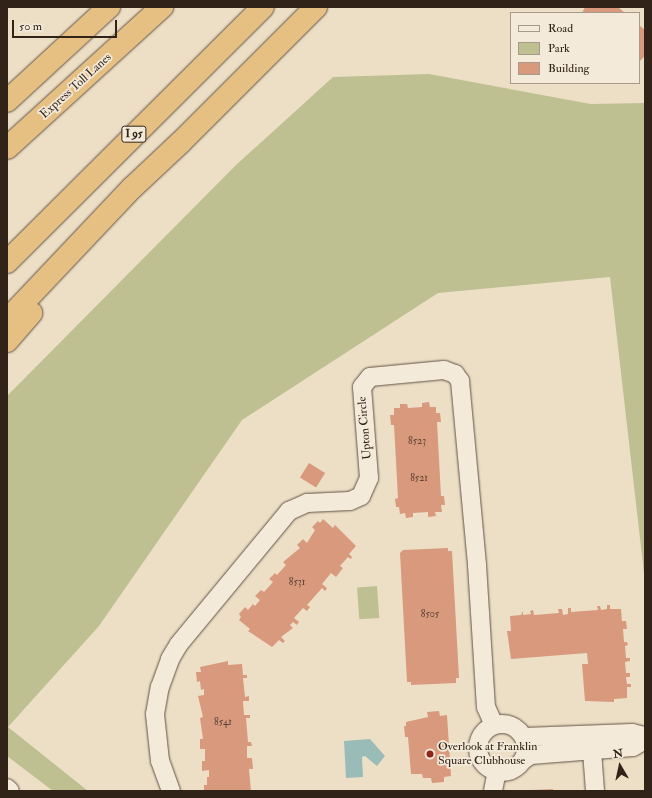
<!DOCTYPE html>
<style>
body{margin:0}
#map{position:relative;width:652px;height:798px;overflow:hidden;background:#eddfc6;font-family:"IM FELL Double Pica",serif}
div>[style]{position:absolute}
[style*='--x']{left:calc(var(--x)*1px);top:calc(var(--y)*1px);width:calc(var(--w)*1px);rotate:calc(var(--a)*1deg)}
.green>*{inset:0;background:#bec091;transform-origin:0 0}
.water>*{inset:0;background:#99bcb8}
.building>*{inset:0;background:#d8997d;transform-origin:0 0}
.roads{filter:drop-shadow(0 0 1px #615244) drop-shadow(0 0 1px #615244)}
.minor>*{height:18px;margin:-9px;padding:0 9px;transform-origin:9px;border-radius:9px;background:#f3eada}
.minor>.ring{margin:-9px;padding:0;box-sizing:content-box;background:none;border:18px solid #f3eada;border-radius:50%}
.highway>*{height:22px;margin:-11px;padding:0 11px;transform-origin:11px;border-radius:11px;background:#e6c083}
.dots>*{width:11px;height:11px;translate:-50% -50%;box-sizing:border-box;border:2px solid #f3eada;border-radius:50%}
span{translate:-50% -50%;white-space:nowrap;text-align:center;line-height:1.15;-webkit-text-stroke:3.5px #f3eada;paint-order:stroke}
.number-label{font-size:10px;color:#5c4032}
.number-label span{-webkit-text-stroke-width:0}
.shield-label span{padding:1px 3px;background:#f3eada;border:1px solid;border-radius:3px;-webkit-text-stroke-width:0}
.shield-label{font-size:11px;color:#322319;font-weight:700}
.street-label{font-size:12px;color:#322319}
.poi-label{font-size:12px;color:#322319}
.left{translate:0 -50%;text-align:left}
.frame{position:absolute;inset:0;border:8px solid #322319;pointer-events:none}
.legend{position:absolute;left:510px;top:12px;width:130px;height:72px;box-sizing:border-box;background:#f3eada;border:1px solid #a69a8d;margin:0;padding:5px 7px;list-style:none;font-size:12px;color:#322319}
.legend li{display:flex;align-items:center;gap:8px;height:20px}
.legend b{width:20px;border:1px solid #a69a8d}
.north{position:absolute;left:600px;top:746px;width:40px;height:40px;-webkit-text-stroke:3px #f3eada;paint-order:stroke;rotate:351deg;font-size:11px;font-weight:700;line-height:16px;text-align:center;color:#322319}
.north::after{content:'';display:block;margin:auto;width:14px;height:18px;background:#322319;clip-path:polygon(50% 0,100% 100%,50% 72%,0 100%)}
.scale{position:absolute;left:12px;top:20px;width:105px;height:18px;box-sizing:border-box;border:2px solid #322319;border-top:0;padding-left:5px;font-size:12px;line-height:14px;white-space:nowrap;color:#322319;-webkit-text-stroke:3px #f3eada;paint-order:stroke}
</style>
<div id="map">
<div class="green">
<i style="clip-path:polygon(429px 74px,591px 104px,645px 103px,645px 582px,610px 277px,438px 293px,242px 420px,99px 626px,8px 727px,88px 791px,53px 791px,7px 756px,7px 396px,236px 165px,333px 77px)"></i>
<i style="left:377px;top:586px;width:32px;height:20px;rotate:86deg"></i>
</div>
<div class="water">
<i style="clip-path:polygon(370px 739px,385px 756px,377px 766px,365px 756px,362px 757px,363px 777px,346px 778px,344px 741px)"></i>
</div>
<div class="building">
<i style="clip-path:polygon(585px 7px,618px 7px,625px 13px,582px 13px)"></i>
<i style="clip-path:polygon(639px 25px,645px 30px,645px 56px,640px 61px)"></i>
<i style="clip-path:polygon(429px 402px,430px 407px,436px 407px,436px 413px,440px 413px,441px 422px,437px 422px,441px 496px,444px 496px,445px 505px,441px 505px,442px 512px,435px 512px,436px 516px,428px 517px,428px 512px,413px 513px,413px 517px,406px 518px,405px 513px,400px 514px,399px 507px,396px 507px,395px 499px,398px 498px,394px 425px,391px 425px,390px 415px,394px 415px,394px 408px,400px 408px,400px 404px,407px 404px,408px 408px,422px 407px,422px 403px)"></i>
<i style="left:309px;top:463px;width:19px;height:17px;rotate:32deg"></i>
<i style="clip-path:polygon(323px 519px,333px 528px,335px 525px,356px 546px,349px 554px,352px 557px,351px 559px,348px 557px,340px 566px,343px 568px,336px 577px,331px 573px,322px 584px,327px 588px,325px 591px,322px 588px,307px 605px,310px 607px,307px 611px,303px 608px,294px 618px,299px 622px,297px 625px,293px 622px,290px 625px,293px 628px,281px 637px,285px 641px,283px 643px,279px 640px,272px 647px,248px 631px,250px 629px,239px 620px,241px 617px,239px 614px,245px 607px,248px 610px,253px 604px,255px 606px,260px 600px,255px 596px,261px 590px,264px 592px,273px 582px,269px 579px,275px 573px,277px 575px,286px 565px,283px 562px,300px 548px,297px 545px,303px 539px,307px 543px,315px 530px,312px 527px,318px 521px,320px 523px)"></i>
<i style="clip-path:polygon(448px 548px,448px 551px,452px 551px,459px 678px,456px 678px,456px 683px,411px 685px,411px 682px,407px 682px,400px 553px,403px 550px)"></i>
<i style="clip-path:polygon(607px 605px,610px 605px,610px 609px,621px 609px,622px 621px,626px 621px,627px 629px,623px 629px,624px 642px,627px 642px,628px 645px,625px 646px,626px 658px,630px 658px,630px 661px,625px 662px,626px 673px,630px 673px,630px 677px,626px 677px,627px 684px,631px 684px,631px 687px,627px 687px,627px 698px,614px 699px,614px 702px,585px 701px,582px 664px,588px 664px,587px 653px,511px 659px,507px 631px,511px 631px,510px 616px,521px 615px,523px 611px,523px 615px,531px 614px,530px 611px,533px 610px,534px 615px,559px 613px,558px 609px,562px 609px,563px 615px,568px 614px,568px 608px,571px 608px,571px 612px,598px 610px,597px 606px,600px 606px,601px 610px,607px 609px)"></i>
<i style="clip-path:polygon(228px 661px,228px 665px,242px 664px,243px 675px,247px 675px,247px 678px,243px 678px,245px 697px,249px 696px,249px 701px,243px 701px,244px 715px,250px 715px,250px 718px,246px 718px,248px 742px,251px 742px,252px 746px,247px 746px,247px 758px,252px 758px,253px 769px,249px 769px,251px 791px,204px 791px,204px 785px,207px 785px,207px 777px,209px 777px,209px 770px,202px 771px,202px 761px,205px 761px,205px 749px,200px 749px,200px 739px,203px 739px,200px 718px,203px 717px,198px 696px,204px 695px,204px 689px,201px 690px,200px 681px,197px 682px,196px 672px,201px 672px,200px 667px)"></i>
<i style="clip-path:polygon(439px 711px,440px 716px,447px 715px,451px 776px,444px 777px,444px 782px,432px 783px,431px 778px,423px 778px,422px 774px,411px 774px,408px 737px,405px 737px,404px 726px,406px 726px,406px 722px,428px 717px,427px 712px)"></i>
<i style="clip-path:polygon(553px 789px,553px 791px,532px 791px,532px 790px)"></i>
</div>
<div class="roads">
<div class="minor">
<i class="ring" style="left:478px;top:724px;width:30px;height:30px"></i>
<i style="--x:524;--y:737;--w:108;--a:-2.1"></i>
<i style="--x:632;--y:733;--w:13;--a:13"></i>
<i style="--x:592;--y:751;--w:40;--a:85.7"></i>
<i style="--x:523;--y:760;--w:9;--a:-32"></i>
<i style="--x:531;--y:755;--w:102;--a:-4.5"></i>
<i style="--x:633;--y:747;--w:14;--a:-30"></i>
<i style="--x:7;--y:788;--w:4;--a:45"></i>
<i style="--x:171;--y:791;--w:32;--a:-110"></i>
<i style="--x:160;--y:761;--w:47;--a:-96.1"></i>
<i style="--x:155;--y:714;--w:27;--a:-80"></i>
<i style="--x:160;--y:687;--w:30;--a:-70"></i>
<i style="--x:170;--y:659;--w:17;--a:-59"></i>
<i style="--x:179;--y:644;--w:173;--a:-50.4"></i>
<i style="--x:289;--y:511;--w:20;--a:-24"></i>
<i style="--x:307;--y:503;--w:43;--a:-2.7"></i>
<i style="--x:350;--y:501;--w:12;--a:-24"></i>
<i style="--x:361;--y:496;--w:20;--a:-66"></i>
<i style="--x:369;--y:478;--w:91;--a:-94.4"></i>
<i style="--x:362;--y:387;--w:13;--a:-51"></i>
<i style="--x:370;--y:377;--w:74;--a:-5.4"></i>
<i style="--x:444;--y:370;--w:12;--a:20"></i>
<i style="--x:455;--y:374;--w:9;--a:54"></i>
<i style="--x:460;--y:381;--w:185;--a:84.7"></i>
<i style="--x:477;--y:565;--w:142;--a:86.4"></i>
<i style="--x:486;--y:707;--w:20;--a:66"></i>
<i style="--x:493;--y:791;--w:20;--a:-79"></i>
</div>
<div class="highway">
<i style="--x:7;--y:101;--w:139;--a:-42.7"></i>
<i style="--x:7;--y:148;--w:210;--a:-42.3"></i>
<i style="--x:7;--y:262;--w:361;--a:-44.9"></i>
<i style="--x:7;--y:320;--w:182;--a:-46.6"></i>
<i style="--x:132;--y:188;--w:67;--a:-43.2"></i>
<i style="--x:181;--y:142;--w:191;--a:-45"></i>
<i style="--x:7;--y:341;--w:37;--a:-49"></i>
</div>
</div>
<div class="dots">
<i style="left:430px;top:754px;background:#8f2418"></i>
</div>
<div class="number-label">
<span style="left:417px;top:442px">8523</span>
<span style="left:419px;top:479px">8521</span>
<span style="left:297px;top:583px">8531</span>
<span style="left:430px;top:615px">8505</span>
<span style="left:223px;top:723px">8541</span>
</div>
<div class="shield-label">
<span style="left:134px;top:134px">I 95</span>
</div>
<div class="street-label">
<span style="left:76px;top:86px;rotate:-42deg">Express Toll Lanes</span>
<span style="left:365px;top:428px;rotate:-95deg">Upton Circle</span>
</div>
<div class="poi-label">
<span class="left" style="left:438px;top:754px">Overlook at Franklin<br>Square Clubhouse</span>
</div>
<div class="frame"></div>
<ul class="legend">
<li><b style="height:5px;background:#f3eada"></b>Road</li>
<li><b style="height:11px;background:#bec091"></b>Park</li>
<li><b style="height:11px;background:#d8997d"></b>Building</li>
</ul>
<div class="north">N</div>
<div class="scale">50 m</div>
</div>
